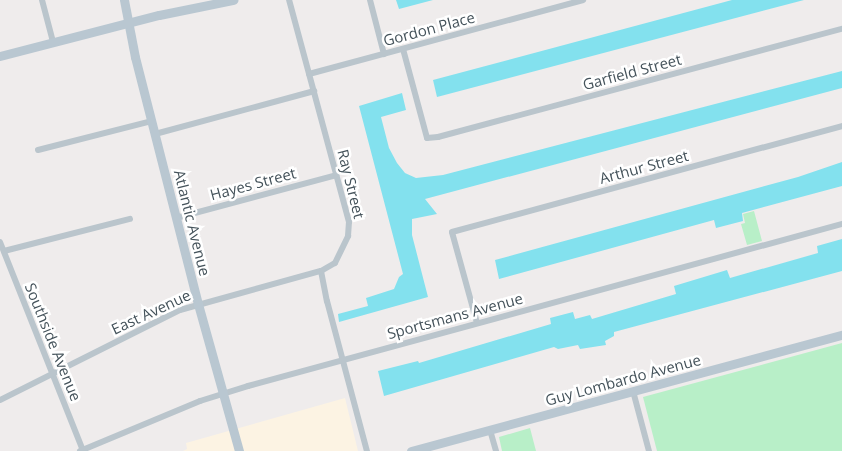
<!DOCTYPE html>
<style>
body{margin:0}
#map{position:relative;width:842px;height:451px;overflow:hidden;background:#efecec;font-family:"Open Sans",sans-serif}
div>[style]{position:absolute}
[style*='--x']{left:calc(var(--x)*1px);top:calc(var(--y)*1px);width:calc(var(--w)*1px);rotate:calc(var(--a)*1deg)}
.commercial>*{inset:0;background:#fcf3e3}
.green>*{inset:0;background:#b8efc8}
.water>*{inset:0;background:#83e1ee}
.street>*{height:6px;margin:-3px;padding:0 3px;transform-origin:3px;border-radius:3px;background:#bac5cc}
.secondary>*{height:9px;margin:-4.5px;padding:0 4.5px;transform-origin:4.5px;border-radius:4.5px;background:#b9c7d1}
span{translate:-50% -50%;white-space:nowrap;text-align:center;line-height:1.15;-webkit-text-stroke:5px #fff;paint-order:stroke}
.street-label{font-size:15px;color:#44525a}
</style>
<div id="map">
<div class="commercial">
<i style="clip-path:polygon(345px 398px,358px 451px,183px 451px,187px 449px,186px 443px)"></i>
</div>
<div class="green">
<i style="clip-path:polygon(754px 211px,762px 241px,747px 245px,741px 224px,745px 223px,743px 214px)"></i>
<i style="clip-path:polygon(842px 343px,842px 451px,657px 451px,643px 397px)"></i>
<i style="clip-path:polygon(530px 428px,536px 451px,502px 451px,499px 437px)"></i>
</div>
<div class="water">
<i style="clip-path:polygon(396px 0,433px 0,399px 9px)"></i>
<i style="clip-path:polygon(732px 0,804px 0,437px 97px,433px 80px)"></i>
<i style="clip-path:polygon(842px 71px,842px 88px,425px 199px,437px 214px,412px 219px,412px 235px,428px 297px,339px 322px,338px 314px,368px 306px,366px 298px,394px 289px,399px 277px,403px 274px,359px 106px,402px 93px,406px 110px,381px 117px,389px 148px,397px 163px,405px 173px,416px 178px,443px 175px)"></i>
<i style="clip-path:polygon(842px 162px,842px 186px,742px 213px,743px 221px,716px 228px,714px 220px,499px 279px,495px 260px,798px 177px)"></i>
<i style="clip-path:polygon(842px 239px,842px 271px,614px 332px,614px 336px,605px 341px,606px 345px,580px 349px,578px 345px,558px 349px,554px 347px,384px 396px,378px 371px,418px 361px,419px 363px,551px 324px,550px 318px,573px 312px,575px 319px,590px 315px,592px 319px,676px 294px,674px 286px,727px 270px,730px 278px,818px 253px,817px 246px)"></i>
</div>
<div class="street">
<i style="--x:42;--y:0;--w:43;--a:75.3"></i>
<i style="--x:370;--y:0;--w:56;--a:75.5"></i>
<i style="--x:403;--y:49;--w:92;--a:74.9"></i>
<i style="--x:427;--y:138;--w:11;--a:-5"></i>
<i style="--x:438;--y:137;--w:418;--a:-15"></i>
<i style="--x:309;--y:74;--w:284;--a:-15.1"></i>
<i style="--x:155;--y:134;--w:165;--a:-15.1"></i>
<i style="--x:38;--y:150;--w:118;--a:-14.3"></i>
<i style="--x:176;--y:218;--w:166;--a:-15"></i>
<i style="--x:0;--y:242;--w:225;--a:68.3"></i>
<i style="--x:4;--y:251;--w:130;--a:-14.3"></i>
<i style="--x:321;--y:271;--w:31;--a:79"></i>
<i style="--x:327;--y:301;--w:155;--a:75.1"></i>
<i style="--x:477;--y:323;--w:94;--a:-105.4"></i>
<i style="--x:452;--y:232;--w:404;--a:-15.2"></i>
<i style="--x:633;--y:391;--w:62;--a:75.1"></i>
<i style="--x:0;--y:400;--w:201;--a:-26.6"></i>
<i style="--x:180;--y:310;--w:146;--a:-15.5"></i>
<i style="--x:321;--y:271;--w:16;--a:-30"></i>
<i style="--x:335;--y:263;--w:30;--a:-64"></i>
<i style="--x:348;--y:236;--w:14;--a:-86"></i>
<i style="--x:349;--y:222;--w:230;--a:-105.1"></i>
<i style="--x:490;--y:430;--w:22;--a:74"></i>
<i style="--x:80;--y:451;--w:130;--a:-22.6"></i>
<i style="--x:200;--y:401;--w:50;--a:-17.4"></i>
<i style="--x:248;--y:386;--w:616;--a:-15.26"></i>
</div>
<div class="secondary">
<i style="--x:124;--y:0;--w:58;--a:79.1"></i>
<i style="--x:135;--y:57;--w:255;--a:75.7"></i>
<i style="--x:198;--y:304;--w:153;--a:74.4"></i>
<i style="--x:0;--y:56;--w:164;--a:-14.5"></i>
<i style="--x:159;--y:15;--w:76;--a:-11.5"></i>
<i style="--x:411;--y:451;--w:446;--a:-15.1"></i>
</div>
<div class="street-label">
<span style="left:429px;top:29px;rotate:-15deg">Gordon Place</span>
<span style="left:632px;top:72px;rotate:-15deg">Garfield Street</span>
<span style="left:644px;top:167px;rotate:-15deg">Arthur Street</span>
<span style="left:253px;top:184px;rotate:-15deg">Hayes Street</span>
<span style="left:351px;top:184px;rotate:76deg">Ray Street</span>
<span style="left:192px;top:223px;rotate:76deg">Atlantic Avenue</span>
<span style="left:151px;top:312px;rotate:-25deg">East Avenue</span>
<span style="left:455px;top:316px;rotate:-15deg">Sportsmans Avenue</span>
<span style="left:53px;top:342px;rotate:68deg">Southside Avenue</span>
<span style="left:623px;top:380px;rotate:-15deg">Guy Lombardo Avenue</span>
</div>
</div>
